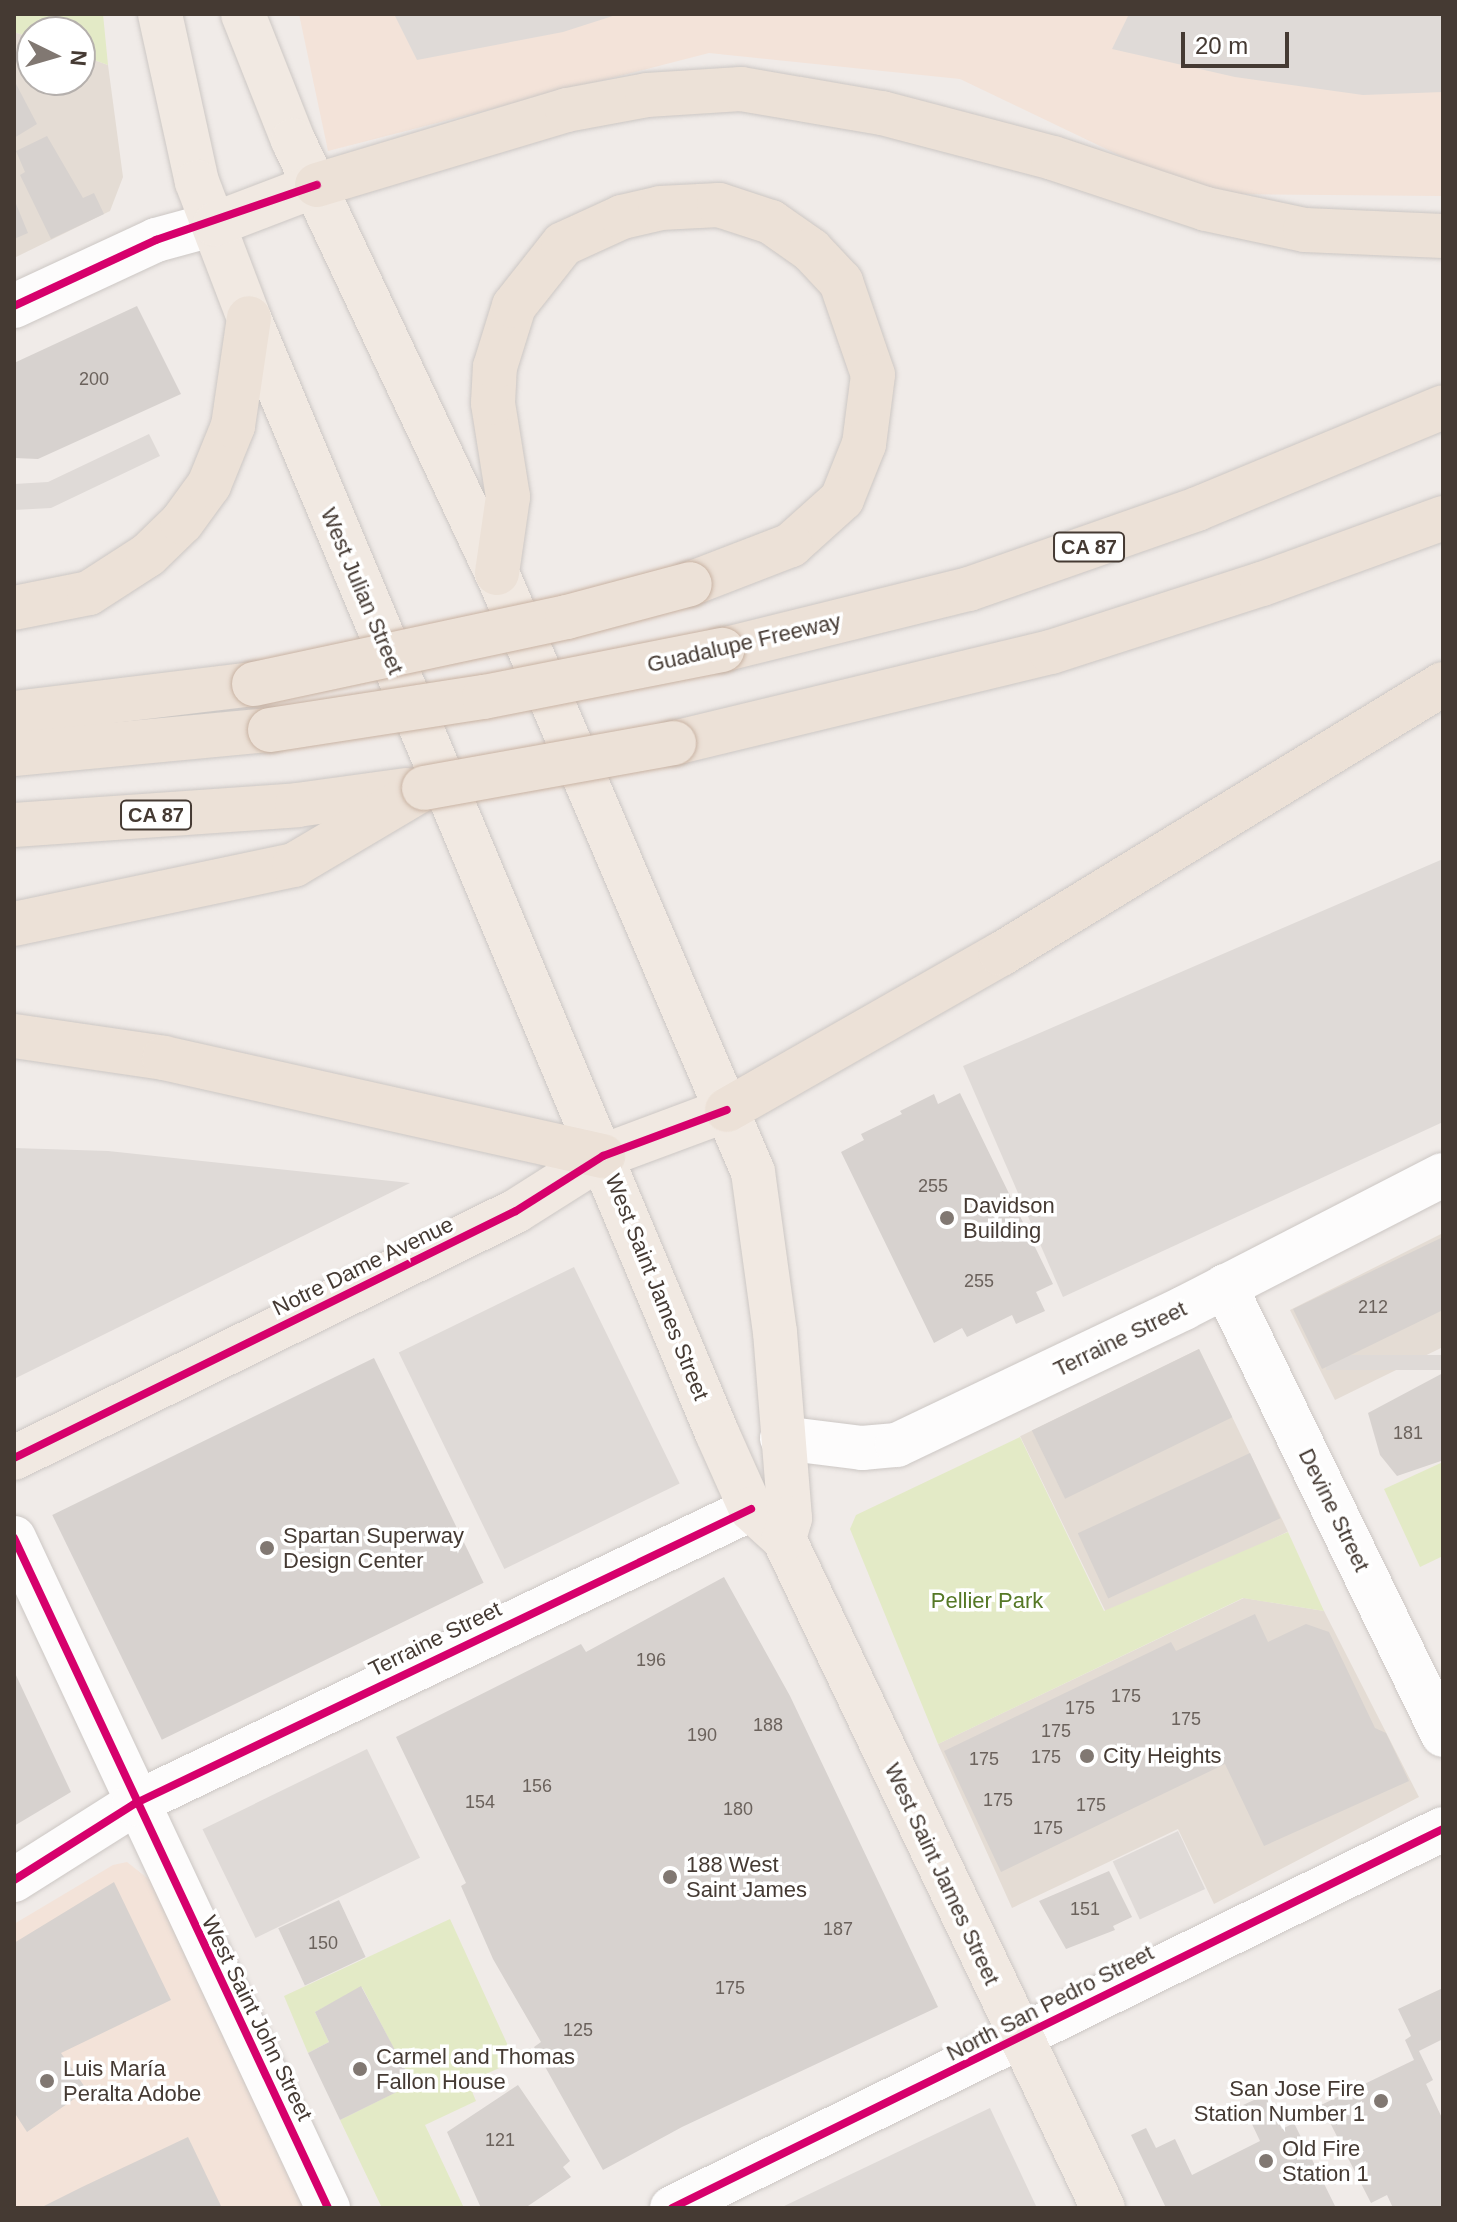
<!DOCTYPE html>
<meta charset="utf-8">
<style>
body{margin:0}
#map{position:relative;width:1457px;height:2222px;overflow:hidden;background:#f0ebe8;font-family:Arial,sans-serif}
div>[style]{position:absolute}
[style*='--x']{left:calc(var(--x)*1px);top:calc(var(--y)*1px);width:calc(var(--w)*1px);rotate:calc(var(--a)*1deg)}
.residential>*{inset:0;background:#e4dcd4;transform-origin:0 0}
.commercial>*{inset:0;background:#f3e3d9}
.green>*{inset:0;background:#e3eac6}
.parking>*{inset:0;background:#dfdad7;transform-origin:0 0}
.building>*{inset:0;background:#d7d2cf;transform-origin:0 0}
.roads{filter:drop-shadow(0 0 2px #ccc7c4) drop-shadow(0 0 2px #ccc7c4)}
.minor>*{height:44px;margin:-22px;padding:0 22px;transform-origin:22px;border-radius:22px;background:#fdfcfc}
.major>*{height:44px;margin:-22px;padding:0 22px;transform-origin:22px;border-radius:22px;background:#f1e9e2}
.highway>*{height:44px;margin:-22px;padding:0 22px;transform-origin:22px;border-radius:22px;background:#ece1d7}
.bridges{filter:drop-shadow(0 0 2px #c8b2a2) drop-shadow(0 0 2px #c8b2a2)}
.highway-bridge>*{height:44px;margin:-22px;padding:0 22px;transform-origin:22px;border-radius:22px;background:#ece1d7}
.cycleway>*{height:8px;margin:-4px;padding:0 4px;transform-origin:4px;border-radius:4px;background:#d6006c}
.dots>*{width:22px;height:22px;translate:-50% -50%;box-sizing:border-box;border:4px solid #fff;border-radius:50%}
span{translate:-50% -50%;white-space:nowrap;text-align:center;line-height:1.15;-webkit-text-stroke:7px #fff;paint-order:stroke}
.number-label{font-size:18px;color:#6b625c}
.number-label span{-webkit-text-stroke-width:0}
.shield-label span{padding:2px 6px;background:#fff;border:2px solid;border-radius:6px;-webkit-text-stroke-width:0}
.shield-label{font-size:20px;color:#453a33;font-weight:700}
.street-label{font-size:22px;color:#453a33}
.poi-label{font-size:22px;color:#453a33}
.left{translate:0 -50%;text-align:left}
.right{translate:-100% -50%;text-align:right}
.park-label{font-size:22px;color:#557825}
.frame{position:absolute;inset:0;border:16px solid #453a33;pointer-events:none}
.north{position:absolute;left:16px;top:16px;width:80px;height:80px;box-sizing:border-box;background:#fff;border:2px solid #b5b0ad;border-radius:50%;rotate:95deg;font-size:22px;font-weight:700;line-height:32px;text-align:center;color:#453a33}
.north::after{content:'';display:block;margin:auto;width:28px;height:36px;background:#817872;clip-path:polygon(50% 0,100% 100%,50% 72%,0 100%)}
.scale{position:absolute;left:1181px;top:32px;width:108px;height:36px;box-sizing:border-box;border:4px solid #453a33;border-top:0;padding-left:10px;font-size:24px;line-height:28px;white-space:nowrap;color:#453a33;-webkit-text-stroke:6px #fff;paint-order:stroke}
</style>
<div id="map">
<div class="residential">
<i style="clip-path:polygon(14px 32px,32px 38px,32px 80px,80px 80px,80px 55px,108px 65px,123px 177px,110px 211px,14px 258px)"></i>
<i style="clip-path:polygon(1443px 1233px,1443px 1347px,1335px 1400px,1290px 1310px)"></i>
<i style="left:1199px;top:1349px;width:203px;height:199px;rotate:64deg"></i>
<i style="clip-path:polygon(1244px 1598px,1324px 1611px,1419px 1797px,1214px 1904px,1178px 1829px,1012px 1908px,938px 1744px)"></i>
</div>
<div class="commercial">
<i style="clip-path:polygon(299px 14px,1443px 14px,1443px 196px,1200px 194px,960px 79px,709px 53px,328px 151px)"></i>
<i style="clip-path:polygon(127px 1862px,151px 1881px,304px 2208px,14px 2208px,14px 1924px,113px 1865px)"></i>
</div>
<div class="green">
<i style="clip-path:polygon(14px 14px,103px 14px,108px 65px,80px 55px,80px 32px,32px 32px,32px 38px,14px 32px)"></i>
<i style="clip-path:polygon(1020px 1437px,1104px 1611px,1288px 1532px,1324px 1611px,1243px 1598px,938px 1744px,850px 1529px,856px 1515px)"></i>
<i style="clip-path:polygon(1443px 1462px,1443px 1556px,1420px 1567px,1384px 1489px)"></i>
<i style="clip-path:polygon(450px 1919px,515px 2061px,468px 2082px,476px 2101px,425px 2125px,464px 2208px,382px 2208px,340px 2120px,412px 2084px,362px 1987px,315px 2012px,329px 2042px,308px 2053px,284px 1996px)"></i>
</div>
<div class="parking">
<i style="clip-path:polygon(394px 14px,619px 14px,563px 32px,417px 60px)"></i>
<i style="clip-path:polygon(1129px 14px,1443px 14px,1443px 92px,1363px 95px,1235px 77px,1112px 49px)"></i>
<i style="clip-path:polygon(149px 434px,160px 456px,51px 508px,14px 510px,14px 484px,48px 482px)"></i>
<i style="clip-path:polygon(1443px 859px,1443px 1122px,1063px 1297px,963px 1066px)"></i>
<i style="clip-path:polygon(14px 1148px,108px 1151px,410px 1183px,14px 1379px)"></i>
<i style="left:574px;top:1267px;width:241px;height:195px;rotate:64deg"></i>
<i style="left:1443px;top:1355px;width:15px;height:117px;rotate:90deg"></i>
<i style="left:367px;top:1749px;width:121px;height:183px;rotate:64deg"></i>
<i style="left:1178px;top:1831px;width:64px;height:72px;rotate:65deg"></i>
<i style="clip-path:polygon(990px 2108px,1037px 2208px,780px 2208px)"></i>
</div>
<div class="building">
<i style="clip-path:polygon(14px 80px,37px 124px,14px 138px)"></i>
<i style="clip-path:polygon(47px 136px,83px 198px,94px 193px,104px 214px,51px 239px,20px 175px,25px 172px,16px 151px)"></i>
<i style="clip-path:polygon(14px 199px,28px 233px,14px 239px)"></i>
<i style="clip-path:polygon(137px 306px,181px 394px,38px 459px,14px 458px,14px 363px)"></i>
<i style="clip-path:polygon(960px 1093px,1053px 1284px,1036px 1292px,1045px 1311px,1016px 1324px,1012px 1315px,967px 1337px,962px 1328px,934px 1343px,841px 1152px,864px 1140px,861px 1134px,902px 1114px,900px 1111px,934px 1094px,938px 1104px)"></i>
<i style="clip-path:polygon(1443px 1237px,1443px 1310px,1322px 1369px,1293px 1309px)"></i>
<i style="left:1199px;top:1349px;width:76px;height:186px;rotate:64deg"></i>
<i style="left:374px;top:1358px;width:250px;height:358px;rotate:64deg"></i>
<i style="clip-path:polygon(1443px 1373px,1441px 1461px,1397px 1476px,1380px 1455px,1368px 1413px)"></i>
<i style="left:1250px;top:1453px;width:72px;height:190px;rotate:65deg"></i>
<i style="clip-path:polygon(724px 1577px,790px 1696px,938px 2007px,682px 2127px,603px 2170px,534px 2047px,541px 2042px,493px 1959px,461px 1886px,466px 1883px,396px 1737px,581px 1644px,586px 1652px)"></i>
<i style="clip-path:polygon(1255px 1614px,1268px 1642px,1306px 1624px,1329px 1632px,1375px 1728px,1386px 1733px,1409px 1781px,1264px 1846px,1225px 1764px,1001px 1872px,944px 1751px,1171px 1642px,1176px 1651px)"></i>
<i style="clip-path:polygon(14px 1671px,71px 1792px,14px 1826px)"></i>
<i style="clip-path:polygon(1109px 1871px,1132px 1917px,1113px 1926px,1115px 1930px,1066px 1949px,1039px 1901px)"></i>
<i style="clip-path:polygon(114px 1882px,171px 2000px,61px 2053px,87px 2090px,27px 2132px,14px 2112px,14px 1943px)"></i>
<i style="left:339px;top:1900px;width:63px;height:67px;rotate:65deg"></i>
<i style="clip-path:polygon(361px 1986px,413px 2084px,340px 2120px,308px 2053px,329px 2042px,315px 2012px)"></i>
<i style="clip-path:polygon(1443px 1988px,1443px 2039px,1419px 2051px,1433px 2080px,1426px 2084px,1443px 2120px,1443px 2208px,1393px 2208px,1387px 2195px,1371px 2203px,1321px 2105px,1414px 2060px,1405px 2040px,1411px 2036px,1398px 2009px)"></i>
<i style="clip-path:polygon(518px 2085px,570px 2161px,563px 2167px,571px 2177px,525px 2208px,481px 2208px,447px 2132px)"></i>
<i style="clip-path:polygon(1265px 2095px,1282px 2129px,1294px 2123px,1336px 2208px,1166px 2208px,1131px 2135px,1146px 2128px,1156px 2148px,1175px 2139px,1192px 2175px,1260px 2141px,1243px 2105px)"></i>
<i style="clip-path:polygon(188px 2137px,222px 2208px,40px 2208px,82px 2187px)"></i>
</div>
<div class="roads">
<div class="minor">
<i style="--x:14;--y:306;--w:157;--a:-24.9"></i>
<i style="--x:156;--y:240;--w:61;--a:-15.2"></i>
<i style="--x:1225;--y:1286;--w:499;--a:64.1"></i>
<i style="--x:782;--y:1438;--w:81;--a:7.1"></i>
<i style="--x:862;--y:1448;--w:35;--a:-5"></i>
<i style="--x:897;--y:1445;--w:318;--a:-25.5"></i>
<i style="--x:1184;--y:1308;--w:291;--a:-27.2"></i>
<i style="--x:14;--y:1538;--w:740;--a:64.89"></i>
<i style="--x:14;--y:1880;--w:142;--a:-32.3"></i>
<i style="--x:134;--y:1804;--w:684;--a:-25.55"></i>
<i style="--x:672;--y:2208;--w:859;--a:-26.18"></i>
</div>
<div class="major">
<i style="--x:160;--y:14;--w:172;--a:77.6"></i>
<i style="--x:197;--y:182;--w:146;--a:69.1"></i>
<i style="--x:249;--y:318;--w:1209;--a:67.23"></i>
<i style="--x:717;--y:1433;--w:83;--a:65.9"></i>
<i style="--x:751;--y:1509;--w:45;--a:42.3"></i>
<i style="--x:784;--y:1539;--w:741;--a:64.51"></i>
<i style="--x:243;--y:14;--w:136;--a:68.4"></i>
<i style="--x:293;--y:140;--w:479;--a:64.8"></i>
<i style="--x:497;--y:573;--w:651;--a:66.86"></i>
<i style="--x:753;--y:1172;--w:162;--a:82.2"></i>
<i style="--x:775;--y:1332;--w:187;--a:85.4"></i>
<i style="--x:790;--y:1518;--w:22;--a:106"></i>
<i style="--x:215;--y:224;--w:109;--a:-20.9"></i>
<i style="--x:14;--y:1458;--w:559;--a:-26.2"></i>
<i style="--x:516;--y:1211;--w:103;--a:-32.3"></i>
<i style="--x:603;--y:1156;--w:132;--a:-20.4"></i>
</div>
<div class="highway">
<i style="--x:317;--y:185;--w:261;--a:-16.7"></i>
<i style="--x:567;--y:110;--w:81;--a:-10.6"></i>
<i style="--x:647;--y:95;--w:94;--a:-3.7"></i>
<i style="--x:741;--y:89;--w:143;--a:9.7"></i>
<i style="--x:882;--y:113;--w:177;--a:14.7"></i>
<i style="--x:1053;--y:158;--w:161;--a:18.4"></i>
<i style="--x:1206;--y:209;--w:101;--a:12"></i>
<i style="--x:1305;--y:230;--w:138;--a:2.5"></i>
<i style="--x:497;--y:573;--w:77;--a:-81.8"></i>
<i style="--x:508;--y:497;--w:95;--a:-99.1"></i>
<i style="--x:493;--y:403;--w:36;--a:-87"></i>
<i style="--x:495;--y:367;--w:64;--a:-72.7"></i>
<i style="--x:514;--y:306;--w:79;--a:-51.7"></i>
<i style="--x:563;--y:244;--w:65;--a:-24.6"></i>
<i style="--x:622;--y:217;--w:39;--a:-13"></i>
<i style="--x:660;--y:208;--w:59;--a:-2.9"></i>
<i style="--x:719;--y:205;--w:55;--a:18.1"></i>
<i style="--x:771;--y:222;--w:49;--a:35"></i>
<i style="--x:811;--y:250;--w:44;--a:46.8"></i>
<i style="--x:841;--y:282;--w:98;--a:71"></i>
<i style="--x:873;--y:375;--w:70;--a:97.4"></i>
<i style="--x:864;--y:444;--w:59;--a:111.8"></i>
<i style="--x:842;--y:499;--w:69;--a:138"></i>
<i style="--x:791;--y:545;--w:108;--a:158.9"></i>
<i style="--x:14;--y:608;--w:76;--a:-11.3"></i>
<i style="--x:89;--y:593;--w:70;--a:-32.8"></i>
<i style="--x:148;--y:555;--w:47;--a:-44.1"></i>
<i style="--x:182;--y:522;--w:46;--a:-53.9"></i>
<i style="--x:209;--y:485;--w:64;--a:-67.9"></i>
<i style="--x:233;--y:426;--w:109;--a:-81.6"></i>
<i style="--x:722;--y:650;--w:254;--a:-13.9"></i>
<i style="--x:969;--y:589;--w:242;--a:-19.3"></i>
<i style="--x:1197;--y:509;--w:266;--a:-22.5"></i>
<i style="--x:14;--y:713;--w:242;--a:-6.9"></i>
<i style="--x:674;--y:743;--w:388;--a:-13.6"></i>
<i style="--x:1051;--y:652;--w:222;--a:-17.9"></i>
<i style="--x:1262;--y:584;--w:193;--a:-20"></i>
<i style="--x:14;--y:754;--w:257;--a:-5.4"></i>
<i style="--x:14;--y:825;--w:284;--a:-4"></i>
<i style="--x:297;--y:805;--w:110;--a:-7.8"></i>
<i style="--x:14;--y:924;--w:286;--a:-11.9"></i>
<i style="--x:294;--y:865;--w:151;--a:-30.6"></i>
<i style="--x:14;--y:1036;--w:152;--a:8.3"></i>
<i style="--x:164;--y:1058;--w:450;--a:12.6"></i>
<i style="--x:727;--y:1110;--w:315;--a:-29.7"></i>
<i style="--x:1001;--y:954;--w:518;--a:-31.42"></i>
</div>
</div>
<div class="bridges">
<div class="highway-bridge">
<i style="--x:254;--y:684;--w:320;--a:-12.1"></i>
<i style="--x:567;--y:617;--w:127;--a:-15"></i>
<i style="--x:270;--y:730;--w:217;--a:-8.8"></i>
<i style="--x:484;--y:697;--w:243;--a:-11.2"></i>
<i style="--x:424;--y:788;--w:254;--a:-10.2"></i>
</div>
</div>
<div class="cycleway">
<i style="--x:14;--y:306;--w:157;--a:-24.9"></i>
<i style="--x:156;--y:240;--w:170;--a:-18.9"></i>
<i style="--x:14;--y:1458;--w:559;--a:-26.2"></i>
<i style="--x:516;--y:1211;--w:103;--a:-32.3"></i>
<i style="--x:603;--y:1156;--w:132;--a:-20.4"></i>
<i style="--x:14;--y:1538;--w:740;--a:64.89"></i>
<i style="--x:14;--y:1880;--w:142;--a:-32.3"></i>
<i style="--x:134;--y:1804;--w:684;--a:-25.55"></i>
<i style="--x:672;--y:2208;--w:859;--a:-26.18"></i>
</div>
<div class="dots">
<i style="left:947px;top:1218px;background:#817872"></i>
<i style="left:267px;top:1548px;background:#817872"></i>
<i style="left:1087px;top:1756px;background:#817872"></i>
<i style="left:670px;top:1877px;background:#817872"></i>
<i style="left:360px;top:2069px;background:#817872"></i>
<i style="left:47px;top:2081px;background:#817872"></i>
<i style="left:1381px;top:2101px;background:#817872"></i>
<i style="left:1266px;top:2161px;background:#817872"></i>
</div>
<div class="number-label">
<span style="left:94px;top:379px">200</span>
<span style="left:933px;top:1186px">255</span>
<span style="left:979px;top:1281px">255</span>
<span style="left:1373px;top:1307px">212</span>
<span style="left:1408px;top:1433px">181</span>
<span style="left:651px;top:1660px">196</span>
<span style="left:1126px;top:1696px">175</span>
<span style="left:1080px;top:1708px">175</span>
<span style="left:1186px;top:1719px">175</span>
<span style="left:768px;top:1725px">188</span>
<span style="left:1056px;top:1731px">175</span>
<span style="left:702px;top:1735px">190</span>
<span style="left:1046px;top:1757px">175</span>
<span style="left:984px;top:1759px">175</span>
<span style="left:537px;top:1786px">156</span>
<span style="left:998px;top:1800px">175</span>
<span style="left:480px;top:1802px">154</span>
<span style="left:1091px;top:1805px">175</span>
<span style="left:738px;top:1809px">180</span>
<span style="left:1048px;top:1828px">175</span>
<span style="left:1085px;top:1909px">151</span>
<span style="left:838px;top:1929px">187</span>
<span style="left:323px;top:1943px">150</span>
<span style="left:730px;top:1988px">175</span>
<span style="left:578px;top:2030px">125</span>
<span style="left:500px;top:2140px">121</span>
</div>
<div class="shield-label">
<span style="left:1089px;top:547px">CA 87</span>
<span style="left:156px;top:815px">CA 87</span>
</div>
<div class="street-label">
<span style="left:362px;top:591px;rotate:67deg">West Julian Street</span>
<span style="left:744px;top:643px;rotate:-13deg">Guadalupe Freeway</span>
<span style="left:363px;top:1266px;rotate:-26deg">Notre Dame Avenue</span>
<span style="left:657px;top:1287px;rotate:68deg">West Saint James Street</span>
<span style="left:1120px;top:1339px;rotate:-26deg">Terraine Street</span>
<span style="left:1334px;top:1510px;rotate:64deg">Devine Street</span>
<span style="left:435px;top:1639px;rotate:-26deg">Terraine Street</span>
<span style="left:942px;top:1874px;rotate:65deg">West Saint James Street</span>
<span style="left:1050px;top:2003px;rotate:-27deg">North San Pedro Street</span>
<span style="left:257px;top:2018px;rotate:64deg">West Saint John Street</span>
</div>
<div class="poi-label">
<span class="left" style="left:963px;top:1218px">Davidson<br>Building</span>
<span class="left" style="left:283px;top:1548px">Spartan Superway<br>Design Center</span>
<span class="left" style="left:1103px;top:1756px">City Heights</span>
<span class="left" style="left:686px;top:1877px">188 West<br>Saint James</span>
<span class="left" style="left:376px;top:2069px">Carmel and Thomas<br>Fallon House</span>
<span class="left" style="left:63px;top:2081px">Luis María<br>Peralta Adobe</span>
<span class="right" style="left:1365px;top:2101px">San Jose Fire<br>Station Number 1</span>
<span class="left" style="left:1282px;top:2161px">Old Fire<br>Station 1</span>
</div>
<div class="park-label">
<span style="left:987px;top:1601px">Pellier Park</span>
</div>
<div class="frame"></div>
<div class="north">N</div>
<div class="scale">20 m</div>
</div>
